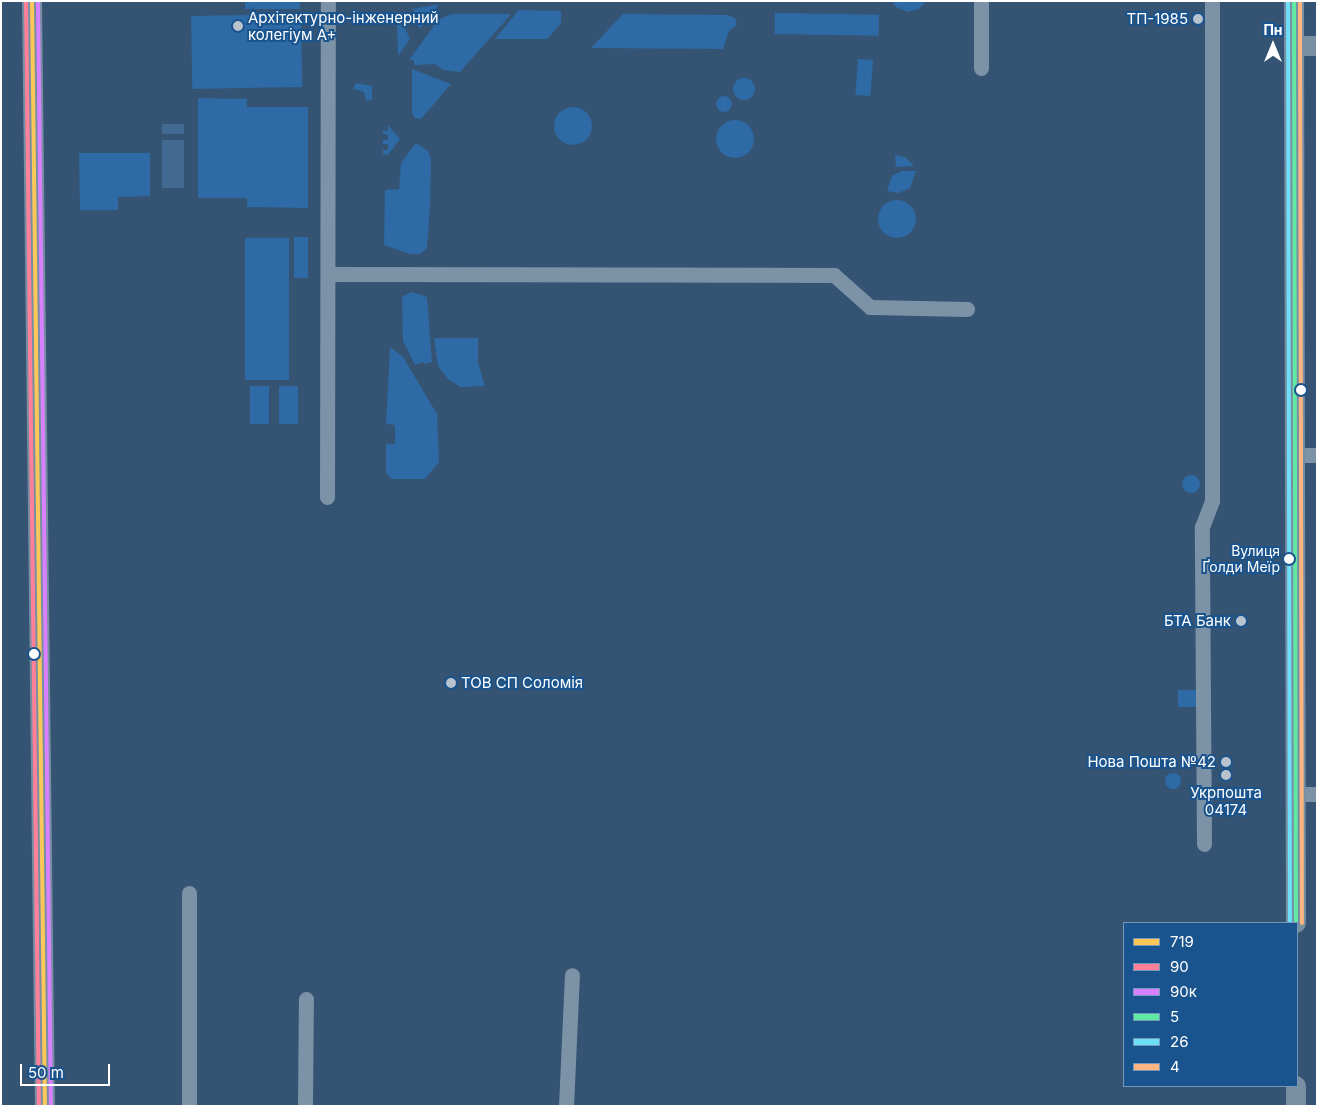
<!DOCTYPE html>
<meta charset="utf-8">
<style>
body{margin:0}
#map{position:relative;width:1318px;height:1107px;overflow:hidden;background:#355473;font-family:Inter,sans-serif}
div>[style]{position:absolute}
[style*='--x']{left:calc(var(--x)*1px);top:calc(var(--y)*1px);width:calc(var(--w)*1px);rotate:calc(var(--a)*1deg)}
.green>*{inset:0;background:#2e6aa5;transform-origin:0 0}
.round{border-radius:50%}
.water>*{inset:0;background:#416992;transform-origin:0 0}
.street>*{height:15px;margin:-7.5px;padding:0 7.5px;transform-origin:7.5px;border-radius:7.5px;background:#7c92a7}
.secondary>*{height:20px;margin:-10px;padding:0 10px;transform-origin:10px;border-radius:10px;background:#788ea3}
.bus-1>*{height:4px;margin:-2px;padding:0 2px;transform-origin:2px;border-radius:2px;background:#fdc75a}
.bus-2>*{height:4px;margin:-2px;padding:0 2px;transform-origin:2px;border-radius:2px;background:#ff8098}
.bus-3>*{height:4px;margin:-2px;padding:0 2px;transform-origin:2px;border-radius:2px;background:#d880ff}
.bus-4>*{height:4px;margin:-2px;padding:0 2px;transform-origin:2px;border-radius:2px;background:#60e9a3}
.bus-5>*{height:4px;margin:-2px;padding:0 2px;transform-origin:2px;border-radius:2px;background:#6ddff8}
.bus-6>*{height:4px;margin:-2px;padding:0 2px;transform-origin:2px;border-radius:2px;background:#ffb580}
.dots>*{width:14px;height:14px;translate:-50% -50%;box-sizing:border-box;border:2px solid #1a548e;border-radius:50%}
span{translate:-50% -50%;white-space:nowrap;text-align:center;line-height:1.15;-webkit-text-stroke:4px #1a548e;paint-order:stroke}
.bus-label{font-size:14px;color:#fff}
.right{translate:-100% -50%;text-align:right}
.poi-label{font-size:15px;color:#fff}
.left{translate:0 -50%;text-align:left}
.frame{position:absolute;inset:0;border:2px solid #fff;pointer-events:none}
.legend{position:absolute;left:1123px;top:922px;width:175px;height:165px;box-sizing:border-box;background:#1a548e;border:1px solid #7698bb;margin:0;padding:6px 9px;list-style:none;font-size:15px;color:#fff}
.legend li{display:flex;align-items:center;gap:10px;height:25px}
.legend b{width:25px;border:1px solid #7698bb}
.north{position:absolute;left:1248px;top:20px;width:50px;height:50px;-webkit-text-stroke:4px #1a548e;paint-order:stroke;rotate:0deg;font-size:14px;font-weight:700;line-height:20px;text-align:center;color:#fff}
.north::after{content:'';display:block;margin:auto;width:18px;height:22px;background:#fff;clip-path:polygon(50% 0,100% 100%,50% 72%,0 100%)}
.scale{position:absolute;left:20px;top:1064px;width:90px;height:22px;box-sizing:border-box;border:2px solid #fff;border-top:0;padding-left:6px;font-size:15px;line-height:18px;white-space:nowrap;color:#fff;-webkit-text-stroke:4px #1a548e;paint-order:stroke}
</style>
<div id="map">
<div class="green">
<i style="left:245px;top:1px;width:55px;height:8px"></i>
<i style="clip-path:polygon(892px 1px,926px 1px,919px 9px,908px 12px,896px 7px)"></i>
<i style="clip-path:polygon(439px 4px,420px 29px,413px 9px)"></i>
<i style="clip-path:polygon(519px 10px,561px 11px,561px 23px,547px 39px,495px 39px)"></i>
<i style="left:775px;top:13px;width:104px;height:21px;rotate:1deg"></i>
<i style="left:301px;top:14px;width:73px;height:110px;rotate:89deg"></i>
<i style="clip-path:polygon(451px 14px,511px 14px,460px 72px,443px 70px,435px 64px,414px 65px,414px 60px,409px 60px,438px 20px)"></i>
<i style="clip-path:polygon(623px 14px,727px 15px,735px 18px,737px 25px,729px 31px,723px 49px,591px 48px)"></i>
<i style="clip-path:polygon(397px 24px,404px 26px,410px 39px,398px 56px)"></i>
<i style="left:858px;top:59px;width:15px;height:36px;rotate:4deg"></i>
<i style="clip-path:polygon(412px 69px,451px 84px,421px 119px,415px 118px,412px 113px)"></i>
<i class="round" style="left:733px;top:78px;width:22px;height:22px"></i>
<i style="clip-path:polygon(356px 83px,372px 86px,372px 100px,366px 101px,364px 92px,353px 89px)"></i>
<i class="round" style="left:716px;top:96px;width:16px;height:16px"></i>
<i style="clip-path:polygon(198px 98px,247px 99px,247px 107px,308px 107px,308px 208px,247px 207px,247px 198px,198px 198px)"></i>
<i class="round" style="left:554px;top:107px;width:38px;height:38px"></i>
<i class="round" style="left:716px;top:120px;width:38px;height:38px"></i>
<i style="clip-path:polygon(388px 125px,400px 139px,388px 155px,383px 154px,383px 150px,388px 150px,388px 144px,383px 144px,383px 140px,388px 140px,388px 135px,383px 134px,383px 131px,388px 131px)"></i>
<i style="clip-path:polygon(416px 143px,428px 151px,431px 159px,430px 207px,427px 248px,420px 254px,410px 254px,384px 245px,385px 190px,399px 189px,401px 163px)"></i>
<i style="clip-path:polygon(79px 153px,150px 153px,150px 196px,118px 197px,118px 210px,80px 210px)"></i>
<i style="clip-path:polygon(895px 155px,905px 157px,914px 166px,896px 167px)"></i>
<i style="clip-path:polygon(902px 171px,916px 171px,910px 188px,898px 193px,887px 191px,892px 176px)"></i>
<i class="round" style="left:878px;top:200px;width:38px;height:38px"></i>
<i style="left:308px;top:237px;width:41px;height:14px;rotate:90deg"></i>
<i style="left:245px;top:238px;width:44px;height:142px"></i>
<i style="clip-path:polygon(412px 292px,427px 297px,432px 362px,425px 364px,424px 362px,415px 365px,403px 341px,402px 297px)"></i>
<i style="clip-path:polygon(434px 338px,478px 338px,478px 363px,485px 386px,461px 387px,449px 380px,438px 366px)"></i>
<i style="clip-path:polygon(390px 347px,403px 357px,437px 414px,439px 462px,425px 479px,392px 479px,386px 473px,386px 444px,395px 444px,395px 425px,386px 424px)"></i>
<i style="left:269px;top:386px;width:38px;height:19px;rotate:90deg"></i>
<i style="left:279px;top:386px;width:19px;height:38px"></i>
<i class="round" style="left:1182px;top:475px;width:18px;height:18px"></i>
<i style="left:1178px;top:690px;width:19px;height:17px"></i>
<i class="round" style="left:1165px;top:773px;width:16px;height:16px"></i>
</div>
<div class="water">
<i style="left:162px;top:124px;width:22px;height:10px"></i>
<i style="left:162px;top:140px;width:22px;height:48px"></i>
</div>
<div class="street">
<i style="--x:981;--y:1;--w:67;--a:90"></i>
<i style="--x:328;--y:274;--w:506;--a:0.11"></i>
<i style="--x:834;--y:275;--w:48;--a:41.6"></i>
<i style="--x:870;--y:307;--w:97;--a:1.2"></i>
<i style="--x:1296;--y:455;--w:21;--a:0"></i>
<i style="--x:327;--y:497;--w:496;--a:-89.9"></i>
<i style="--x:1296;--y:794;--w:21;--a:0"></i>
<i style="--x:1204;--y:844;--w:317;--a:-90.4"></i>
<i style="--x:1202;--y:527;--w:28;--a:-69"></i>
<i style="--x:1212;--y:501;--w:500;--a:-90"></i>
<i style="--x:189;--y:1106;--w:213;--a:-90"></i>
<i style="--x:305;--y:1106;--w:107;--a:-89.5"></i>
<i style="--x:566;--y:1106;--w:131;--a:-87.4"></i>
</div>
<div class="secondary">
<i style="--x:32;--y:1;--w:1105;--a:89.33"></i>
<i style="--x:1294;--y:1;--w:922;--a:89.88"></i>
<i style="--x:1294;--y:46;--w:23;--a:0"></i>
<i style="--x:1296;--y:1086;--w:20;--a:90"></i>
</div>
<div class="bus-1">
<i style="--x:32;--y:1;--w:1105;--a:89.33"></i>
</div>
<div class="bus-2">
<i style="--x:26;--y:1;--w:1105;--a:89.33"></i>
</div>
<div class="bus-3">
<i style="--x:38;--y:1;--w:1105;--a:89.33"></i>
</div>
<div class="bus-4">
<i style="--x:1294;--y:1;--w:922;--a:89.88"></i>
</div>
<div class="bus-5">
<i style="--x:1288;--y:1;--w:922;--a:89.88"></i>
</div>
<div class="bus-6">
<i style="--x:1300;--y:1;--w:922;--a:89.88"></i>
</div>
<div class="dots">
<i style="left:1198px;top:19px;background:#b8c3ce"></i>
<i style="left:238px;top:26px;background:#b8c3ce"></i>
<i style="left:1301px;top:390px;background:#fff"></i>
<i style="left:1289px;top:559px;background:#fff"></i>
<i style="left:1241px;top:621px;background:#b8c3ce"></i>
<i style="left:34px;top:654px;background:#fff"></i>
<i style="left:451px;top:683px;background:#b8c3ce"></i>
<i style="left:1226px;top:762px;background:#b8c3ce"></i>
<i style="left:1226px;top:775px;background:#b8c3ce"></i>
</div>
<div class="bus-label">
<span class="right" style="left:1280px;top:559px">Вулиця<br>Ґолди Меїр</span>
</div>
<div class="poi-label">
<span class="left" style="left:248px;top:26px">Архітектурно-інженерний<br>колегіум А+</span>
<span class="right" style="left:1188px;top:19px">ТП-1985</span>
<span class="right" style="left:1231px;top:621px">БТА Банк</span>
<span class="left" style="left:461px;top:683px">ТОВ СП Соломія</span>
<span class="right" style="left:1216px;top:762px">Нова Пошта №42</span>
<span style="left:1226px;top:801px">Укрпошта<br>04174</span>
</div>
<div class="frame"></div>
<ul class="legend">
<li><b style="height:6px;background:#fdc75a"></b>719</li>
<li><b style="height:6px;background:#ff8098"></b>90</li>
<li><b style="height:6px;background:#d880ff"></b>90к</li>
<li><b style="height:6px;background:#60e9a3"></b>5</li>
<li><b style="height:6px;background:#6ddff8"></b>26</li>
<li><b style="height:6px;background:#ffb580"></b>4</li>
</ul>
<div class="north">Пн</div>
<div class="scale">50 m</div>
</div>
